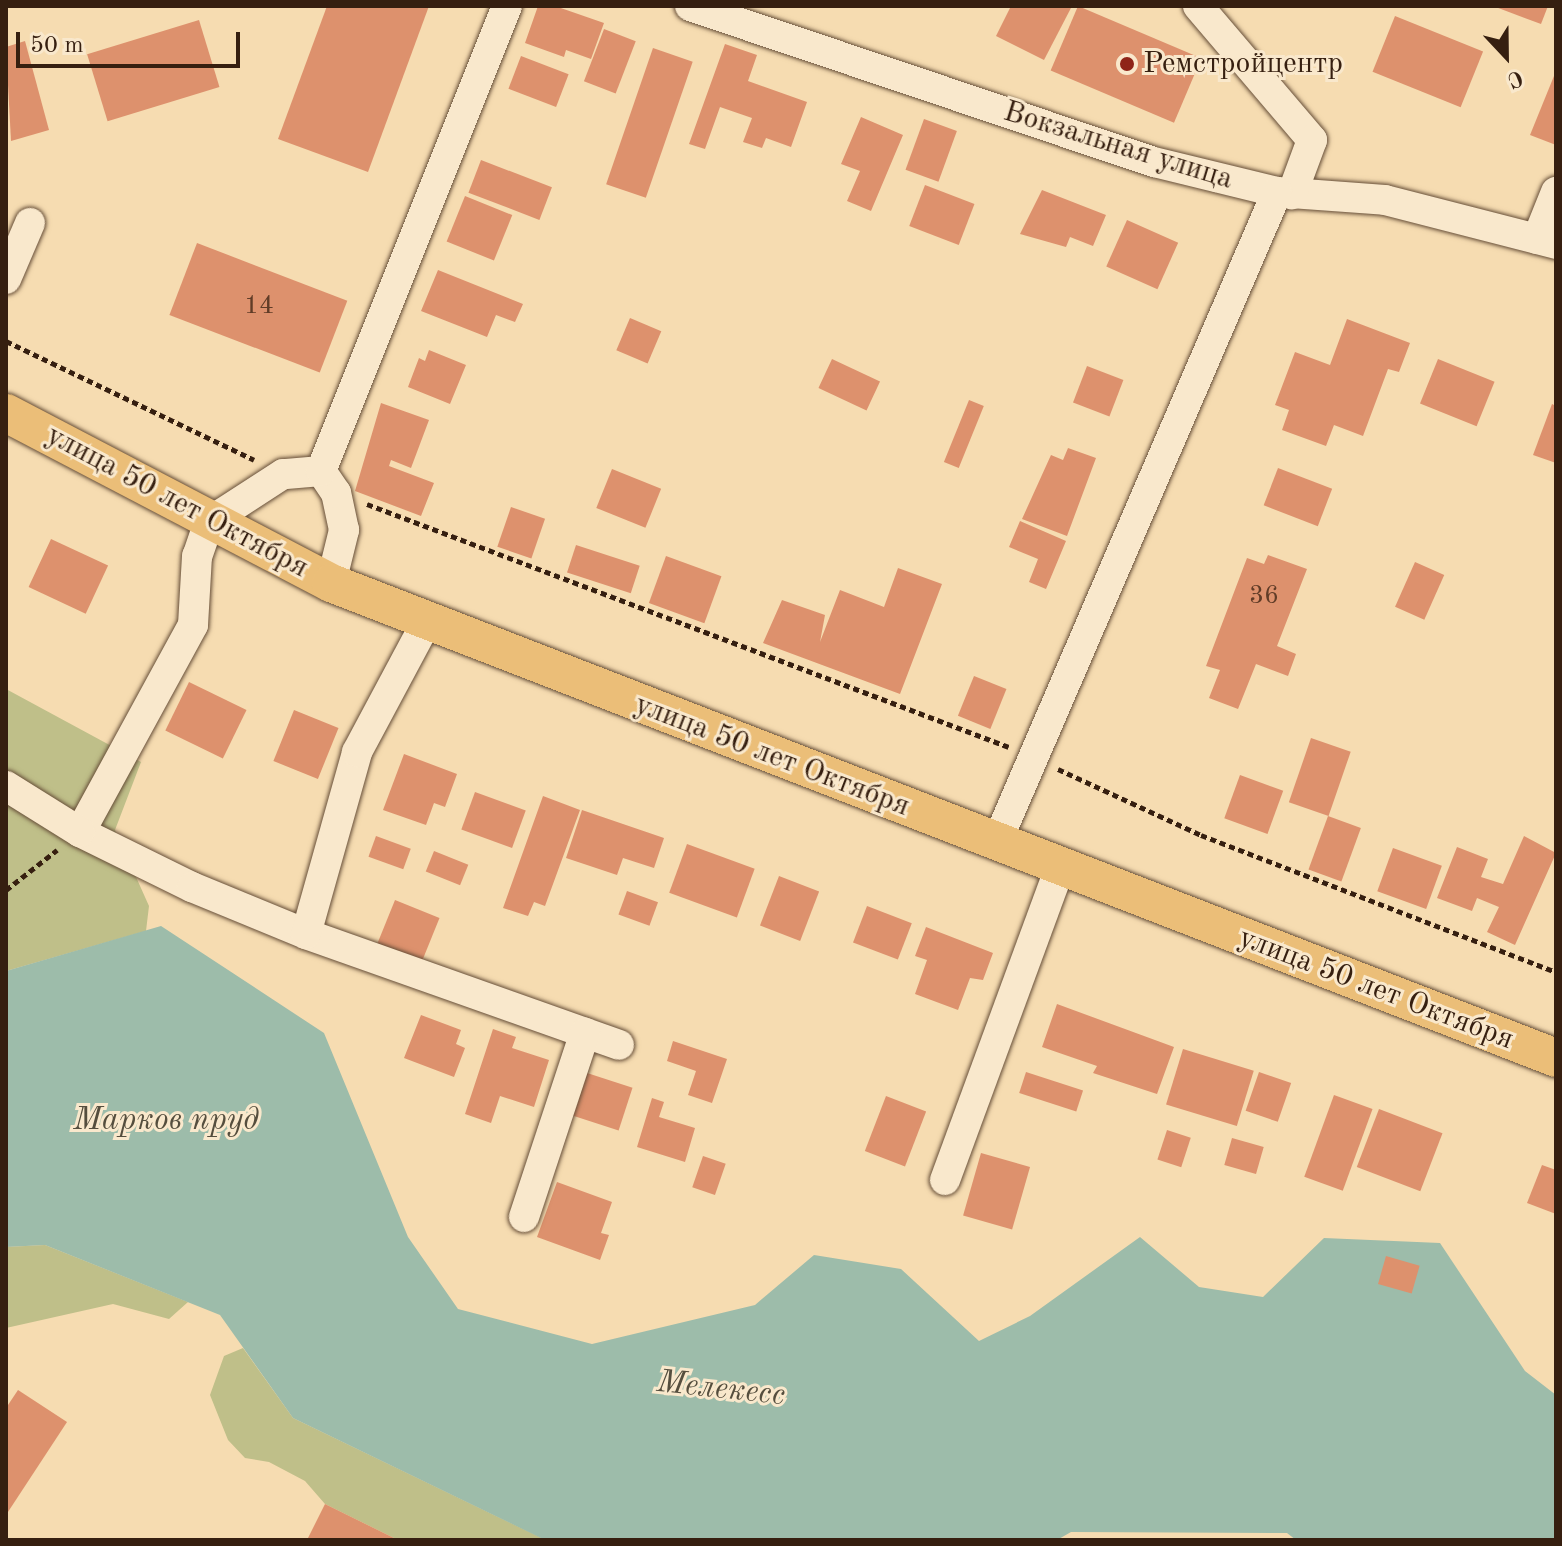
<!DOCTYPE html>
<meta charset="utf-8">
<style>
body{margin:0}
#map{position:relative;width:1562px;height:1546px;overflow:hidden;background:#f6dcb1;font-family:"Old Standard TT",serif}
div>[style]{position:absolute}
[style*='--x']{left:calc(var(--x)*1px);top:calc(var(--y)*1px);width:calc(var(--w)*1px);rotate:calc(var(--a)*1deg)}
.green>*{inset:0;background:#bfbf89}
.water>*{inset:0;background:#9dbcaa}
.building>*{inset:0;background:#dd916d;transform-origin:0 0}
.path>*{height:5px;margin-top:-2.5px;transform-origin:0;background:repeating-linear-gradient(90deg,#361f10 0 6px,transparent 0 10px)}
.roads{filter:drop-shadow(0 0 2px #664e38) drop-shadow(0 0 2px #664e38)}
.minor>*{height:30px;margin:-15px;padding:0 15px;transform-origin:15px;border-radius:15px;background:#f9e8cc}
.major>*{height:38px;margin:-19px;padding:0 19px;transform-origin:19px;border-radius:19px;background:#ebbe78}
.dots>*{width:22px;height:22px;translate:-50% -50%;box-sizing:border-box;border:4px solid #f9e8cc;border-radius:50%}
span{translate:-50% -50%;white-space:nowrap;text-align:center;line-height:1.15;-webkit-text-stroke:6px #f9e8cc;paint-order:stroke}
.number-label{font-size:26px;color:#603c27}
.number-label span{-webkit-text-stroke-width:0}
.poi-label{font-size:30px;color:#361f10}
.left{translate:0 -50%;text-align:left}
.street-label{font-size:30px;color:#361f10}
.water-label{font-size:32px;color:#554e3e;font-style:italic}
.frame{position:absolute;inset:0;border:8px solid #361f10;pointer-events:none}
.north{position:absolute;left:1466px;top:16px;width:80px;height:80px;-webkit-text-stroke:6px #f9e8cc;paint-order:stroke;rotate:158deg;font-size:22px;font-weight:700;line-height:32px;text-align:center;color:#361f10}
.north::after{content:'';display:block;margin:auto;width:28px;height:36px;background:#361f10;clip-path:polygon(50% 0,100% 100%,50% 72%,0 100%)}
.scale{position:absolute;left:16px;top:32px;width:224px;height:36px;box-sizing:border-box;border:4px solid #361f10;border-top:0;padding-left:10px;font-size:24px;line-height:28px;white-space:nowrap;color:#361f10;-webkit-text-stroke:6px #f9e8cc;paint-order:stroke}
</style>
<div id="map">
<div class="green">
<i style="clip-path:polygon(6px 689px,141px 762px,115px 830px,149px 906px,146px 931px,6px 971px)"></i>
<i style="clip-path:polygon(45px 1245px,188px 1302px,169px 1319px,113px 1304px,6px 1328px,6px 1247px)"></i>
<i style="clip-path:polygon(243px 1348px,293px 1418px,546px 1540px,398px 1540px,325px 1504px,305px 1481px,269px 1462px,245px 1458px,228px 1440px,210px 1395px,224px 1356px)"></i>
</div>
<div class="water">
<i style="clip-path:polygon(161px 926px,324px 1033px,408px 1237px,458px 1309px,592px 1344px,755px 1305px,814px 1255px,901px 1269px,979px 1341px,1030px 1316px,1140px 1237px,1199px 1287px,1263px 1297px,1324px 1238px,1440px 1243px,1525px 1371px,1556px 1395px,1556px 1540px,1296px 1540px,1287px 1533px,1071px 1532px,1057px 1540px,541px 1538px,293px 1418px,220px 1315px,45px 1245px,6px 1247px,6px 971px)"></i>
</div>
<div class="building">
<i style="clip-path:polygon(327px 6px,429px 6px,368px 172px,278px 139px)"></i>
<i style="clip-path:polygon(538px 6px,555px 6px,604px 23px,591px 59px,566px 50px,564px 57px,525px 43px)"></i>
<i style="clip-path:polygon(1011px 6px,1072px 6px,1044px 60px,996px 36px)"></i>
<i style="left:1078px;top:6px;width:134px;height:70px;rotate:23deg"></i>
<i style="clip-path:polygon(1493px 6px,1548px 6px,1541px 24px)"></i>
<i style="left:1395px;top:16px;width:95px;height:60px;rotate:22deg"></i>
<i style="left:199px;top:20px;width:70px;height:117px;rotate:73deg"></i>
<i style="left:604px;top:29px;width:34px;height:56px;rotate:21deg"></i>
<i style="clip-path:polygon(25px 41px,49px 130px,11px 141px,6px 47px)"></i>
<i style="clip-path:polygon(725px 44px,757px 55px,748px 81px,807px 102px,791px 147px,766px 138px,762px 148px,743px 142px,752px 118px,720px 107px,705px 149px,689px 144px)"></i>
<i style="left:653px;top:48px;width:42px;height:144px;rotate:19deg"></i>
<i style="left:521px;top:56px;width:51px;height:35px;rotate:21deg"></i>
<i style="clip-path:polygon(1556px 71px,1556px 145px,1530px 135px)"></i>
<i style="clip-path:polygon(861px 117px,903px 135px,871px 211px,847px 201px,860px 171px,841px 164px)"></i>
<i style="left:924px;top:119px;width:35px;height:54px;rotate:20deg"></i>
<i style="left:481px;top:160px;width:76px;height:35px;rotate:21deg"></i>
<i style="left:925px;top:185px;width:53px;height:44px;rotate:21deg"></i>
<i style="clip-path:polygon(1042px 190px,1106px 215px,1093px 246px,1070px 237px,1066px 247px,1020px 234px)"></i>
<i style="left:465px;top:196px;width:51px;height:49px;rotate:22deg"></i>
<i style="left:1127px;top:220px;width:56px;height:51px;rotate:24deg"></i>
<i style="left:197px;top:243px;width:161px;height:77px;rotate:21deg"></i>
<i style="clip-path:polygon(438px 270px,523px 304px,515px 322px,496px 315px,487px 337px,421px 311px)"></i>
<i style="left:630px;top:318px;width:34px;height:35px;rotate:23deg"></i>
<i style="clip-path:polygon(1347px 319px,1410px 343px,1399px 372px,1388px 369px,1363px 436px,1334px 425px,1326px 446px,1282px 430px,1289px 410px,1275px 405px,1295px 352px,1330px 365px)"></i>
<i style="clip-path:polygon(429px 350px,466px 365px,450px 404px,408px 387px,419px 358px,425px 361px)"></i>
<i style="left:832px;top:359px;width:53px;height:32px;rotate:25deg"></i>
<i style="left:1438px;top:359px;width:61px;height:48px;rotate:22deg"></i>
<i style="left:1087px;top:366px;width:39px;height:39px;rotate:21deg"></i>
<i style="left:969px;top:400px;width:16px;height:67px;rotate:22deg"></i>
<i style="clip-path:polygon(381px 403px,429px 420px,411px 468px,391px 460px,389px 466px,434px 483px,421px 516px,355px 491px)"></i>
<i style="clip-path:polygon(1552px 404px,1556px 406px,1556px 463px,1533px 455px)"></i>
<i style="clip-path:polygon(1068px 448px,1096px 458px,1067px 536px,1022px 519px,1051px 455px,1063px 460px)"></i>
<i style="left:1278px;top:468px;width:58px;height:40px;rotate:21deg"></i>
<i style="left:612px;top:469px;width:53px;height:42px;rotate:22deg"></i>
<i style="left:511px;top:507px;width:36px;height:42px;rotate:19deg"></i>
<i style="clip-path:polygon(1020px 521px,1066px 541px,1046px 589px,1029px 582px,1038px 559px,1009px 547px)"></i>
<i style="left:51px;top:539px;width:63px;height:53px;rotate:25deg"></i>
<i style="left:576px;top:545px;width:67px;height:29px;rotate:18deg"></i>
<i style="clip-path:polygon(1268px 555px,1307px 569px,1277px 646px,1296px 654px,1288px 676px,1256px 664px,1238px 709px,1209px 698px,1220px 670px,1206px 666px,1247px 558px,1264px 564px)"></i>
<i style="left:666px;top:556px;width:59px;height:50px;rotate:20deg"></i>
<i style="left:1415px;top:562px;width:32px;height:49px;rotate:24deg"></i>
<i style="clip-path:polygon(898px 568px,942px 584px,900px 694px,763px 643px,782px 600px,825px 615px,820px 642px,840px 590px,884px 607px)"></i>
<i style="left:974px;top:676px;width:35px;height:43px;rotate:22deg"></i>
<i style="left:189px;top:682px;width:64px;height:54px;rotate:26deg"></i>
<i style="left:294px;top:710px;width:48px;height:55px;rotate:22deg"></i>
<i style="left:1311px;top:738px;width:42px;height:68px;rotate:19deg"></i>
<i style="clip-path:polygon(404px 754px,457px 774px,445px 807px,434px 803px,426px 825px,383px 810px)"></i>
<i style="left:1240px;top:775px;width:46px;height:46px;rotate:20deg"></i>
<i style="left:475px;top:792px;width:54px;height:40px;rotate:20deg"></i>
<i style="clip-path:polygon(543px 796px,580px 810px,545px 906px,534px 902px,528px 916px,503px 908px)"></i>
<i style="clip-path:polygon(582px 810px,664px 838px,654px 868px,623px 858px,617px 875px,566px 858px)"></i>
<i style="left:1328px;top:816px;width:35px;height:57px;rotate:20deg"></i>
<i style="left:376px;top:836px;width:37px;height:22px;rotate:20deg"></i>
<i style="clip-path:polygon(1524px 836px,1556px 853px,1515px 945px,1487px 932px,1499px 907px,1477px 898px,1472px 911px,1437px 898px,1457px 847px,1488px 859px,1481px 877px,1503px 884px)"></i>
<i style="left:687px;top:844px;width:72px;height:52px;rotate:20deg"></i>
<i style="left:1393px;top:848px;width:52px;height:46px;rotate:20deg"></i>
<i style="left:434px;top:851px;width:37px;height:22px;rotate:22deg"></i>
<i style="left:779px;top:876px;width:43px;height:53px;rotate:21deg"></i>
<i style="left:627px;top:891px;width:33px;height:25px;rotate:20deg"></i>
<i style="left:395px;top:900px;width:48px;height:47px;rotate:22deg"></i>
<i style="left:867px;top:906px;width:48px;height:39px;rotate:21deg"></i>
<i style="clip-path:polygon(926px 927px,993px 953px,983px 980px,970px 978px,958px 1010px,915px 994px,927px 960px,915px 956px)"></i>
<i style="clip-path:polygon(1057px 1004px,1174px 1047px,1157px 1094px,1093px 1073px,1097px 1066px,1042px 1047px)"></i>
<i style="clip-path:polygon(421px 1015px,461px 1030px,456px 1044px,465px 1048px,454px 1077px,404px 1058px)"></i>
<i style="clip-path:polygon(493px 1029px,516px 1037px,512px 1048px,549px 1060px,534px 1107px,500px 1096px,491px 1123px,465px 1114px)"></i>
<i style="clip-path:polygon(673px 1041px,727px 1059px,712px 1103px,688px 1095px,696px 1071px,667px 1061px)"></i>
<i style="left:1183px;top:1049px;width:74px;height:58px;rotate:17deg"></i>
<i style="left:584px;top:1072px;width:51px;height:45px;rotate:18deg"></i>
<i style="left:1026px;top:1072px;width:60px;height:22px;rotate:18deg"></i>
<i style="left:1259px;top:1072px;width:34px;height:41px;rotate:19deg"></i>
<i style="left:1334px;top:1095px;width:41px;height:87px;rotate:20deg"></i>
<i style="left:886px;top:1096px;width:43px;height:59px;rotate:21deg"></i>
<i style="clip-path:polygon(652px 1098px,664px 1102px,659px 1117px,695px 1128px,685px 1162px,637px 1147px)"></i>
<i style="left:1379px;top:1109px;width:68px;height:62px;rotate:21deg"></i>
<i style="left:1167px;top:1130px;width:25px;height:31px;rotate:18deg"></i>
<i style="left:1232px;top:1138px;width:33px;height:28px;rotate:16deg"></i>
<i style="left:981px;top:1153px;width:51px;height:65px;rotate:16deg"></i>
<i style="left:703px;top:1156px;width:24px;height:33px;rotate:19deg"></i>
<i style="clip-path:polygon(1542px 1165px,1556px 1170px,1556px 1214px,1527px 1203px)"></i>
<i style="clip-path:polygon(557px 1182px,612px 1202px,601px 1233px,609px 1235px,600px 1260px,537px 1237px)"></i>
<i style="left:1386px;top:1256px;width:35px;height:29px;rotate:16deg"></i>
<i style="clip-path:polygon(18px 1390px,67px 1422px,6px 1515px,6px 1408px)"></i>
<i style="clip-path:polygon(325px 1504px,398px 1540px,307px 1540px)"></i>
</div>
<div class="path">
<i style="--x:6;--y:341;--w:275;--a:25.6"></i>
<i style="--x:367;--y:504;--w:686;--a:20.73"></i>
<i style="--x:1058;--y:769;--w:157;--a:24.8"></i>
<i style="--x:1201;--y:835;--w:381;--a:21.1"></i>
<i style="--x:6;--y:890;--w:65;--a:-38.1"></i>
</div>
<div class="roads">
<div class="minor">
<i style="--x:690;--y:6;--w:490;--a:18.6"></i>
<i style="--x:1154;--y:162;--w:127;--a:13.7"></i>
<i style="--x:1277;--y:192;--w:108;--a:4.2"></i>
<i style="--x:1385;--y:200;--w:177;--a:14.4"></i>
<i style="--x:1198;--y:6;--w:176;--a:49.6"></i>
<i style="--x:1312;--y:140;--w:58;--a:110.3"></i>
<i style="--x:1537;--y:239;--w:51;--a:-68"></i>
<i style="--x:6;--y:279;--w:61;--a:-66.8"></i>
<i style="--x:321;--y:471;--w:38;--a:175"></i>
<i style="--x:283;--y:474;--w:88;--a:147"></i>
<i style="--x:209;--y:522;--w:36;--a:109"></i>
<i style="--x:197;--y:556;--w:69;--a:93.3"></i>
<i style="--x:193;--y:625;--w:236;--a:118.6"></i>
<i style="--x:80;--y:832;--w:125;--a:26.2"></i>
<i style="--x:192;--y:887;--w:123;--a:22.4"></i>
<i style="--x:306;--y:934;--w:332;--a:19.5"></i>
<i style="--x:331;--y:583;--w:55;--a:-76.2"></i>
<i style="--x:344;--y:530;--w:38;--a:-102"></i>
<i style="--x:336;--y:493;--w:27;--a:-124"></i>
<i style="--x:321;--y:471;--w:501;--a:-68.2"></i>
<i style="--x:6;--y:786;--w:87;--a:31.9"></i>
<i style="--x:996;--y:844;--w:710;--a:-66.68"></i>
<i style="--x:306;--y:934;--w:189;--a:-74.3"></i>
<i style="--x:357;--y:752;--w:149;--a:-61.9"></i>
<i style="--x:945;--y:1180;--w:333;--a:-69.8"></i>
<i style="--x:524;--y:1217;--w:194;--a:-71.7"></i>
</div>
<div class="major">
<i style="--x:6;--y:413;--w:367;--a:27.6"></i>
<i style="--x:331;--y:583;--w:1314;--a:21.19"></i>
</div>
</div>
<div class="dots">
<i style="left:1127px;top:64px;background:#8f2418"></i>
</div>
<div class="number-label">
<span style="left:259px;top:307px">14</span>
<span style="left:1264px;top:597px">36</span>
</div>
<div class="poi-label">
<span class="left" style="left:1143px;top:64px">Ремстройцентр</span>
</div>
<div class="street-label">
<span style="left:1118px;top:146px;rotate:17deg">Вокзальная улица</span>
<span style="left:177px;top:502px;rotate:28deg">улица 50 лет Октября</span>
<span style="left:772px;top:756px;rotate:21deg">улица 50 лет Октября</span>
<span style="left:1376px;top:989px;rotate:21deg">улица 50 лет Октября</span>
</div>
<div class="water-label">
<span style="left:166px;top:1121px">Марков пруд</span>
<span style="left:721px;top:1390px;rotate:6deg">Мелекесс</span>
</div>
<div class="frame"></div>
<div class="north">С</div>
<div class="scale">50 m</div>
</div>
